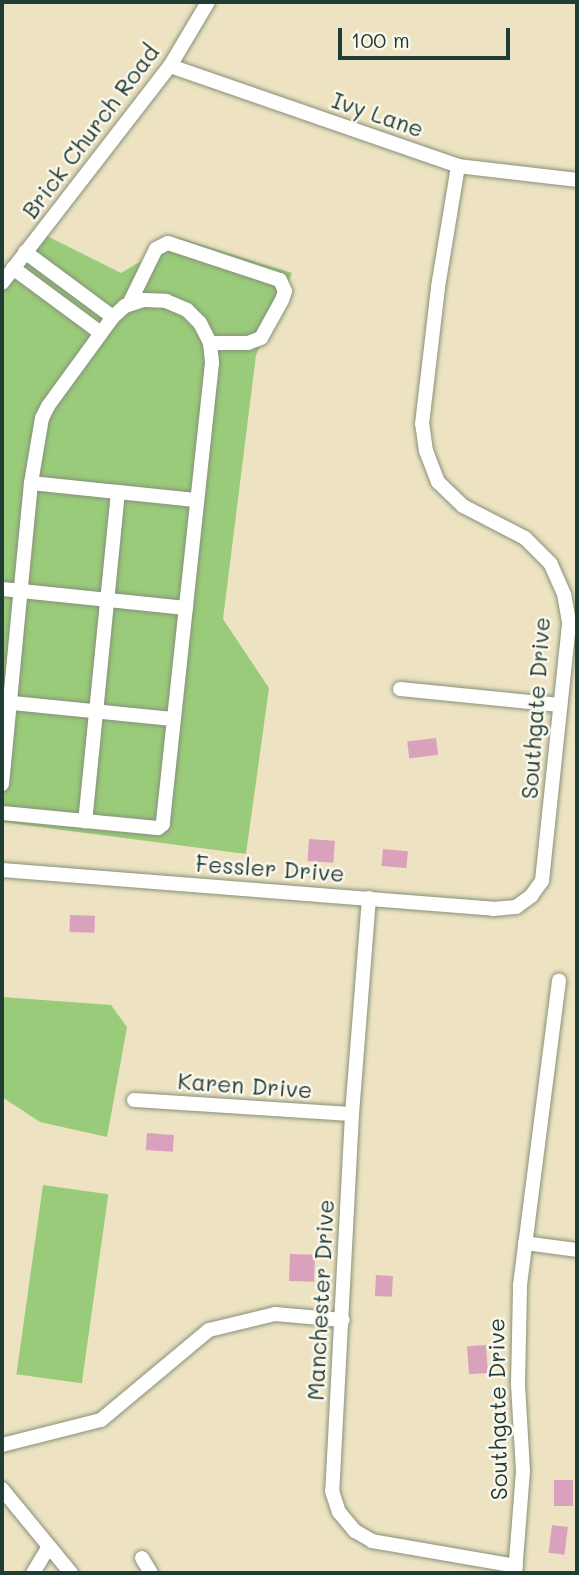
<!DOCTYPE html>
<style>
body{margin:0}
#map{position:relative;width:579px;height:1575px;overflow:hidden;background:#ede3c2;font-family:Mali,sans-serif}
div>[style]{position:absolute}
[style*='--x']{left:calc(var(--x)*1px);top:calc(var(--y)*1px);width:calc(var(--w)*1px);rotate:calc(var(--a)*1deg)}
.green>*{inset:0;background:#9acb7a;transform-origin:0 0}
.building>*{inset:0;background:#daa1bd;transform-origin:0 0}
.roads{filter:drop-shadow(0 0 2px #86907b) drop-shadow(0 0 2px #86907b)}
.minor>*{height:14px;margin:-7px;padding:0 7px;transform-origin:7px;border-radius:7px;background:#fff}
span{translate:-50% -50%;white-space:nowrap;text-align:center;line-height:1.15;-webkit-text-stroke:5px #fbf7ec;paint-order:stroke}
.street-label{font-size:23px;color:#1f3d34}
.frame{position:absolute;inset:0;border:4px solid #1f3d34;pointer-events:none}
.scale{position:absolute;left:338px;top:28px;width:172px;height:32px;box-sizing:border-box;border:4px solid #1f3d34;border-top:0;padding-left:9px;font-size:21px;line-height:24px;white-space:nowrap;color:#1f3d34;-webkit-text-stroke:5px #fbf7ec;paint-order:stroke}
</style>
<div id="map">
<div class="green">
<i style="clip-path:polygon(41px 233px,121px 273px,180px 238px,292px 273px,256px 355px,223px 619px,269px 688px,246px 854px,2px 822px,2px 283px)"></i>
<i style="clip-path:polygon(2px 997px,111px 1005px,127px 1027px,107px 1137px,40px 1122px,2px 1097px)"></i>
<i style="left:43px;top:1185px;width:66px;height:191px;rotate:8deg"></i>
</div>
<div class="building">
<i style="left:436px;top:738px;width:17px;height:29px;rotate:83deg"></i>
<i style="left:309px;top:839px;width:26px;height:22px;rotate:4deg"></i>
<i style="left:383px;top:849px;width:25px;height:17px;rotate:5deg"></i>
<i style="left:70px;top:915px;width:25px;height:17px;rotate:2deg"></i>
<i style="left:147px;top:1133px;width:27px;height:17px;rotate:4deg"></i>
<i style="left:290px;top:1254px;width:25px;height:27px;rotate:2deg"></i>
<i style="left:376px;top:1275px;width:17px;height:21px;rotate:3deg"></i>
<i style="left:486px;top:1345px;width:28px;height:19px;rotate:86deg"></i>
<i style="left:554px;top:1480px;width:19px;height:26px"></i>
<i style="left:552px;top:1525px;width:16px;height:28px;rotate:7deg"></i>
</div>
<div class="roads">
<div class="minor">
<i style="--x:170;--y:66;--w:305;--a:19.1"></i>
<i style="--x:458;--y:166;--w:120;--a:6.7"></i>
<i style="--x:25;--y:252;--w:109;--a:36.5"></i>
<i style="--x:13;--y:268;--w:109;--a:36.5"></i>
<i style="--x:2;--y:283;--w:274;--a:-52.3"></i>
<i style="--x:170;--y:66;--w:74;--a:-59.3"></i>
<i style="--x:129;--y:304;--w:61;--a:-63.9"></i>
<i style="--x:156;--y:249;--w:13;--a:-27"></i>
<i style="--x:168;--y:243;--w:118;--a:18.3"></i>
<i style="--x:280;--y:280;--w:12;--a:66"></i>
<i style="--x:285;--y:291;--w:9;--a:108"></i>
<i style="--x:282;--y:300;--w:43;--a:118.9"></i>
<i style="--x:261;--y:338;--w:14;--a:159"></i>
<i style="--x:248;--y:343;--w:38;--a:180"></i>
<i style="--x:31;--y:483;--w:87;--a:5.9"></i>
<i style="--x:118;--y:492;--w:331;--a:95.7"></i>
<i style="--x:118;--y:492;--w:78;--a:5.9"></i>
<i style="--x:2;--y:589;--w:185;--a:5.9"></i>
<i style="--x:400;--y:689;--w:161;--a:5.7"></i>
<i style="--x:2;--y:702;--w:172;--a:5.7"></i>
<i style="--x:2;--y:784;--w:302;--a:-84.5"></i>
<i style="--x:31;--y:483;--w:66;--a:-80.4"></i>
<i style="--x:42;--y:418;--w:13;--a:-63"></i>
<i style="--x:48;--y:406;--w:110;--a:-53.9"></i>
<i style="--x:113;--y:317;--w:16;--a:-43"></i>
<i style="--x:125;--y:306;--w:19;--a:-18"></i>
<i style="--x:143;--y:300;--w:23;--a:2"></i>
<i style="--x:166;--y:301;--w:23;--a:23"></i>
<i style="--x:187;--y:310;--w:18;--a:45"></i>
<i style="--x:200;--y:323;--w:22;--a:63"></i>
<i style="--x:210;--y:343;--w:20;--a:84"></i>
<i style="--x:212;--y:363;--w:464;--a:96.1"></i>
<i style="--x:163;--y:824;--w:6;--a:141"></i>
<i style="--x:158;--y:828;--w:157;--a:-174.5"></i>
<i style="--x:2;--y:870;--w:493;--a:4.5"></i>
<i style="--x:493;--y:909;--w:23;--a:-5"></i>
<i style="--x:516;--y:907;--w:19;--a:-36"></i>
<i style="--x:531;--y:896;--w:19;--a:-54"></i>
<i style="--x:542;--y:881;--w:260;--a:-84"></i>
<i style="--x:569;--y:622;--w:28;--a:-100"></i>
<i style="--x:564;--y:594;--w:34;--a:-114"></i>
<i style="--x:550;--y:563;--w:35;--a:-135"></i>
<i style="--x:525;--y:538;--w:70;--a:-152.7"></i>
<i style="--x:463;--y:506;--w:35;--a:-136"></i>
<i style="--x:438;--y:482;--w:33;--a:-111"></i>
<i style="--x:426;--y:451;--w:27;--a:-98"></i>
<i style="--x:422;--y:424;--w:138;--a:-83.3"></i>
<i style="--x:438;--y:287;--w:123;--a:-80.6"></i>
<i style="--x:369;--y:898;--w:217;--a:94.5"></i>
<i style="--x:352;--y:1114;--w:378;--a:93"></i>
<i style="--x:332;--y:1491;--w:22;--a:72"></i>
<i style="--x:339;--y:1512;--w:25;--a:50"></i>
<i style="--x:355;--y:1531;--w:20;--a:30"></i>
<i style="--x:372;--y:1541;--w:146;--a:9.8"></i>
<i style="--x:134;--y:1100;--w:218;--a:3.7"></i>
<i style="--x:525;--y:1243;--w:52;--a:7.7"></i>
<i style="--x:2;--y:1445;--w:102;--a:-14.2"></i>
<i style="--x:101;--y:1420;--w:141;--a:-39.8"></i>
<i style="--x:209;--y:1330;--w:68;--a:-13.6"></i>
<i style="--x:275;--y:1314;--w:68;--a:5"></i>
<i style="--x:2;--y:1489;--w:109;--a:50.6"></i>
<i style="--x:142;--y:1558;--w:17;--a:59"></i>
<i style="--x:33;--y:1573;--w:31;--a:-59"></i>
<i style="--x:515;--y:1573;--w:102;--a:-85.5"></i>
<i style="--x:523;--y:1471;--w:87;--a:-93.3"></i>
<i style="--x:518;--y:1384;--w:99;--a:-88.8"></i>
<i style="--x:520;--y:1285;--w:307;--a:-82.7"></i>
</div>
</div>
<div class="street-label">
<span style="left:378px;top:114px;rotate:19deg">Ivy Lane</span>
<span style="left:90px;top:131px;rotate:-53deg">Brick Church Road</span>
<span style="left:535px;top:708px;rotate:-86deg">Southgate Drive</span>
<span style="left:270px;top:868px;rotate:4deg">Fessler Drive</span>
<span style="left:245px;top:1085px;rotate:4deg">Karen Drive</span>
<span style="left:320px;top:1300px;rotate:-87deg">Manchester Drive</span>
<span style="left:497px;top:1409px;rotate:-91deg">Southgate Drive</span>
</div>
<div class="frame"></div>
<div class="scale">100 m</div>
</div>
